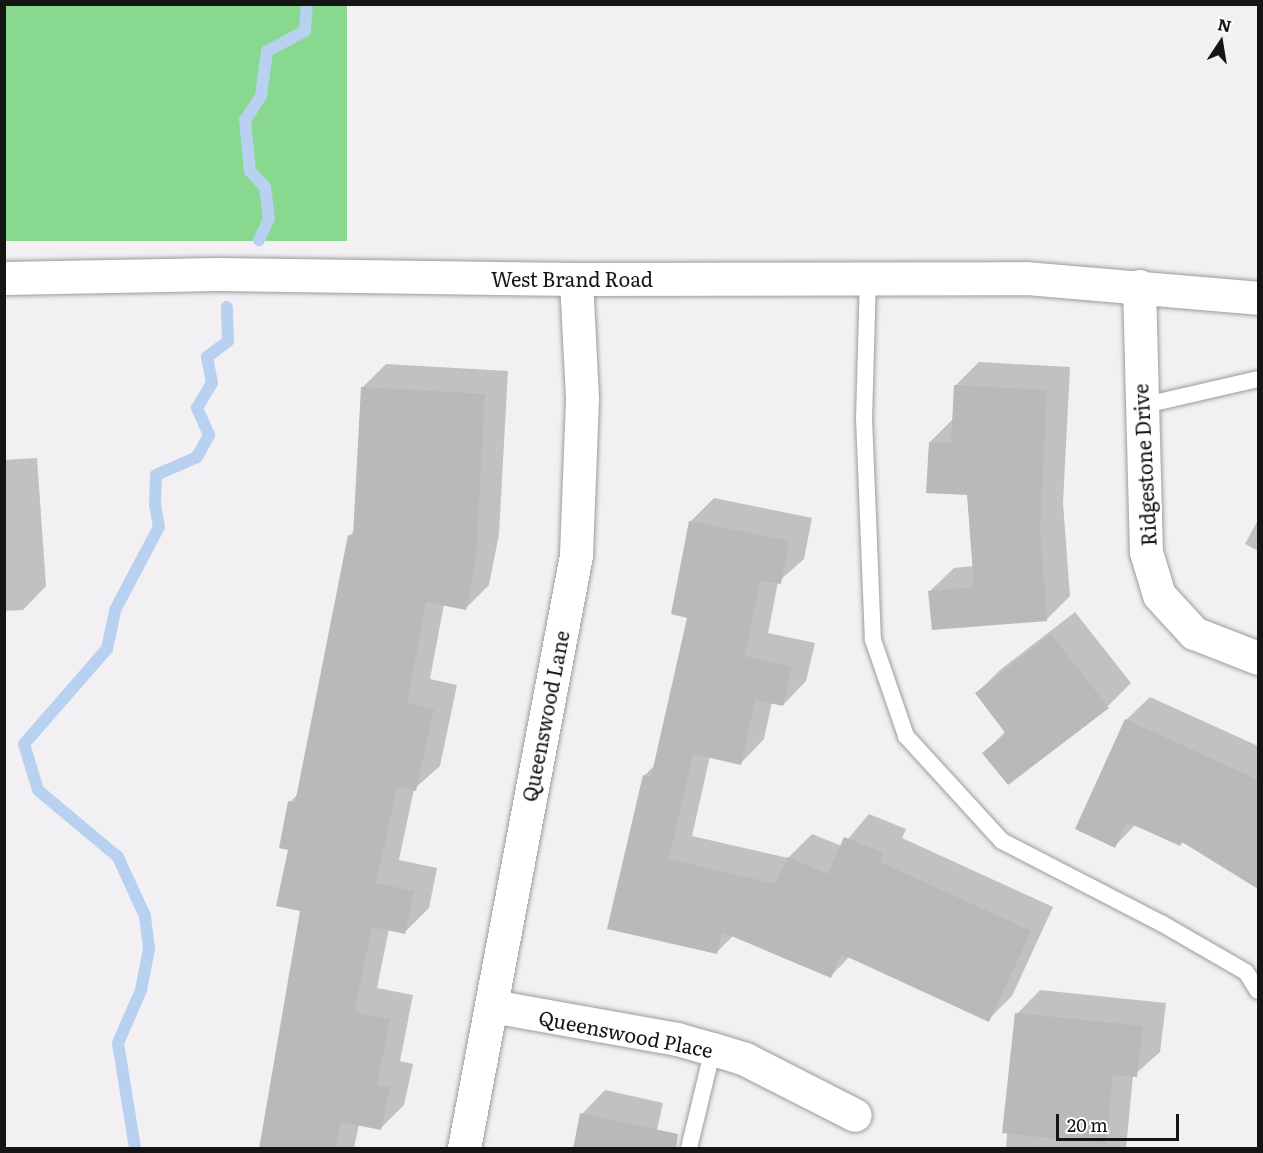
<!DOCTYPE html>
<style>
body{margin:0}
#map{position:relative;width:1263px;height:1153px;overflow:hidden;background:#f2f0f3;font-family:Literata,serif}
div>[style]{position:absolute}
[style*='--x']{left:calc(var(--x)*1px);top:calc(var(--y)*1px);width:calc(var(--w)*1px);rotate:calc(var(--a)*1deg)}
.forest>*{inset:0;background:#88d88f;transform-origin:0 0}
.shadow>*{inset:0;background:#0003}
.stream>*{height:12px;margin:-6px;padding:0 6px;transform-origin:6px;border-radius:6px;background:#b8d1f0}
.building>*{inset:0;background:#bab8ba}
.roads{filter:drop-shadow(0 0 2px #9d9b9d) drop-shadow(0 0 2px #9d9b9d)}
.service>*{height:16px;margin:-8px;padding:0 8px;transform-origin:8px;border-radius:8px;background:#fff}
.minor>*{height:33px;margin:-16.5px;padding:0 16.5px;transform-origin:16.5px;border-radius:16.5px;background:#fff}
.tertiary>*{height:33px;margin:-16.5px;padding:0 16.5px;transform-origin:16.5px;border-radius:16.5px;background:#fff}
span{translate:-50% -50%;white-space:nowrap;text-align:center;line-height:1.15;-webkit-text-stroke:4.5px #fffeff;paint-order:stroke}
.street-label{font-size:20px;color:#161516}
.frame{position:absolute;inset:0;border:6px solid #161516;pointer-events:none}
.north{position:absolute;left:1191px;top:12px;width:60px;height:60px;-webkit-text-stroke:4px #fffeff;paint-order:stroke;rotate:12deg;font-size:16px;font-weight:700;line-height:24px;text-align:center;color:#161516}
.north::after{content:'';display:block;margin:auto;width:21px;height:27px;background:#161516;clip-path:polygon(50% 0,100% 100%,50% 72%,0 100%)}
.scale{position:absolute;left:1056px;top:1114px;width:123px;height:27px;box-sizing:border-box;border:3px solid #161516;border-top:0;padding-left:8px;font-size:18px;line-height:21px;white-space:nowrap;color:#161516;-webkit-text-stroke:4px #fffeff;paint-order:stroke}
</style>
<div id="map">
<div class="forest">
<i style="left:5px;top:4px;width:342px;height:237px"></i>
</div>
<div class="shadow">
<i style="clip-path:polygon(979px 362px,1070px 367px,1063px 503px,1070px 596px,1047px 619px,930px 591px,954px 568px,974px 566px,968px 494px,930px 442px,954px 418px,955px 386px)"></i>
<i style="clip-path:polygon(386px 364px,508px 371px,499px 534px,489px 585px,466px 608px,444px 604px,430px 679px,457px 685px,440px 766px,414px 789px,399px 860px,437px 868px,429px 908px,405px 932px,389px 929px,377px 988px,413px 995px,400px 1061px,413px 1064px,404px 1105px,381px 1128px,359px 1124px,354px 1148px,260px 1148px,302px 910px,290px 849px,290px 802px,298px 794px,349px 536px,355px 530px,362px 388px)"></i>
<i style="clip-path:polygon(37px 458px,46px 586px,23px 610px,4px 611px,4px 460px)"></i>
<i style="clip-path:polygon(714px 498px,812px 518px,804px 559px,778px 582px,768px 633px,815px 643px,806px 681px,783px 705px,772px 702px,764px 739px,741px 763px,710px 756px,692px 836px,788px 858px,812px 834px,842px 846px,869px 814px,906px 829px,902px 838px,1053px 907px,1012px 996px,988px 1020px,850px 956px,831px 976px,734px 935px,717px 952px,609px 928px,644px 776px,656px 764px,689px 616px,690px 522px)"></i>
<i style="clip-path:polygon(1258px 520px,1258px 551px,1245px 544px)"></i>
<i style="clip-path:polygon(1075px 612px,1131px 683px,1108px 706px,984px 753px,1006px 731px,977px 693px,1000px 670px)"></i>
<i style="clip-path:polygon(1150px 697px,1258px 746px,1258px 888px,1184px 841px,1180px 845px,1136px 824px,1115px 846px,1126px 720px)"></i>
<i style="clip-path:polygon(1040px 990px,1166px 1003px,1160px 1052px,1133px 1076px,1126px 1148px,1006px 1148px,1017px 1014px)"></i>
<i style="clip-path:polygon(605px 1090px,663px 1103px,653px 1148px,582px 1114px)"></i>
</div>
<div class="stream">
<i style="--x:259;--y:240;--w:23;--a:-65"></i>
<i style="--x:269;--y:219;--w:32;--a:-97"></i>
<i style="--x:265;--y:187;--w:22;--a:-133"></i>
<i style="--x:250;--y:171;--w:51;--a:-95.6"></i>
<i style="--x:245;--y:120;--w:29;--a:-56"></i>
<i style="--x:261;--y:96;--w:45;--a:-82.4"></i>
<i style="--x:267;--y:51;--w:43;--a:-27.8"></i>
<i style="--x:305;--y:31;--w:27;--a:-86"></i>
<i style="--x:135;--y:1148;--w:106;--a:-99.2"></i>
<i style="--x:118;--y:1043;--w:58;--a:-66.5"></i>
<i style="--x:141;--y:990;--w:42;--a:-79"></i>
<i style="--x:149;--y:949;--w:33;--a:-97"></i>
<i style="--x:145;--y:916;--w:65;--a:-114.6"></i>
<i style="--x:118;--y:857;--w:104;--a:-140.1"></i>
<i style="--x:38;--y:790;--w:48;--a:-106.9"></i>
<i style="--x:24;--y:744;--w:126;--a:-48.9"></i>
<i style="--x:107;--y:649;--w:40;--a:-78"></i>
<i style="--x:115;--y:610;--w:94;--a:-62.1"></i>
<i style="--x:159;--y:527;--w:22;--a:-100"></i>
<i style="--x:155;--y:505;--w:30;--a:-88"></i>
<i style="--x:156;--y:475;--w:45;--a:-23.7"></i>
<i style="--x:197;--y:457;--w:25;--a:-61"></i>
<i style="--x:209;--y:435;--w:30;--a:-114"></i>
<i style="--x:197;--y:408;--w:29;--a:-59"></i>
<i style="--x:212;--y:383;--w:26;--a:-101"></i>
<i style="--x:207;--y:357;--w:26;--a:-37"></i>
<i style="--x:228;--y:341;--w:34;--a:-92"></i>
</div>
<div class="building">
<i style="clip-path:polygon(954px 385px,1047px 390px,1040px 527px,1047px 621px,932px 630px,928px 591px,974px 587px,967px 495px,926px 493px,929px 442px,951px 443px)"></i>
<i style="clip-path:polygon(361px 387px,485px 394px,476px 558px,466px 610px,426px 602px,407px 703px,434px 709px,416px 791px,397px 787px,376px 883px,414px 891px,405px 934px,372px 927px,354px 1012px,390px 1019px,377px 1085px,390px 1087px,381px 1130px,341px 1122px,336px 1149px,259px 1149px,300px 911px,276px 906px,288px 850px,279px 848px,288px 801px,295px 803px,348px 535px,353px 536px)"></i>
<i style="clip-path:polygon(689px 521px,789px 541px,781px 584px,760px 581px,745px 656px,792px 667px,783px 706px,755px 700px,741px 765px,693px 754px,669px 859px,776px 884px,787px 857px,828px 874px,844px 837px,883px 853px,880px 862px,1031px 931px,989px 1022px,841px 954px,831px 978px,722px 932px,717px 954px,607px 929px,643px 775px,651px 777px,687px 618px,671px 614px)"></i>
<i style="clip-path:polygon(1051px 634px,1109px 708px,1008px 785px,982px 753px,1006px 734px,975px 693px)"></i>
<i style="clip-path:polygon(1125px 719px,1258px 780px,1258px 889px,1182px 842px,1180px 846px,1127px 822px,1115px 848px,1075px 829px)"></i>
<i style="clip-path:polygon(1015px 1013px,1143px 1026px,1137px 1077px,1113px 1075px,1106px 1144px,1002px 1133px)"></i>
<i style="clip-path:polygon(580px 1113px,678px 1134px,676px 1149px,573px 1149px)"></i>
</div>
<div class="roads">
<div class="service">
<i style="--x:868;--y:277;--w:141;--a:91.6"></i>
<i style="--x:864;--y:418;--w:222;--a:87.7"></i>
<i style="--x:873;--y:640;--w:102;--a:71"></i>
<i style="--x:906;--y:736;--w:142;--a:47.6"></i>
<i style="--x:1002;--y:841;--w:179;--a:27.3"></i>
<i style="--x:1161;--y:923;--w:98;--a:30"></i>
<i style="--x:1246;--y:972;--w:22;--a:58"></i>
<i style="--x:1141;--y:406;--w:120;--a:-13"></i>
<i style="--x:689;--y:1148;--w:102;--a:-76.4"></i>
</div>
<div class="minor">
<i style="--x:1139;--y:286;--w:266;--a:88.5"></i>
<i style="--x:1146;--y:552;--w:45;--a:73.2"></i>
<i style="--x:1159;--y:595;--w:52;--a:47.4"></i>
<i style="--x:1194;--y:633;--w:69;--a:21.3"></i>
<i style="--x:492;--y:1006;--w:188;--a:10.1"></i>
<i style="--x:677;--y:1039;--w:37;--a:16"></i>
<i style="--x:713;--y:1049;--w:34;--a:17"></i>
<i style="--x:745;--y:1059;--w:123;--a:27"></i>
<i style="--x:464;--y:1148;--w:603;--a:-79.3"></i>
<i style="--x:576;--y:555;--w:157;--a:-87.8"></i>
<i style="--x:582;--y:398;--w:119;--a:-92.9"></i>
</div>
<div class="tertiary">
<i style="--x:4;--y:278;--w:214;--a:-1.1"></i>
<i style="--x:218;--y:274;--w:358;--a:0.8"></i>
<i style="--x:576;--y:279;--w:450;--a:-0.1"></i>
<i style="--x:1026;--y:278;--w:233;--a:4.9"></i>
</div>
</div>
<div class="street-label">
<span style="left:572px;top:278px">West Brand Road</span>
<span style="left:1144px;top:465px;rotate:-93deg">Ridgestone Drive</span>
<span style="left:545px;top:716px;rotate:-79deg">Queenswood Lane</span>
<span style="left:626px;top:1033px;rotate:11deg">Queenswood Place</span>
</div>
<div class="frame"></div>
<div class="north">N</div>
<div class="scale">20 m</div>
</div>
